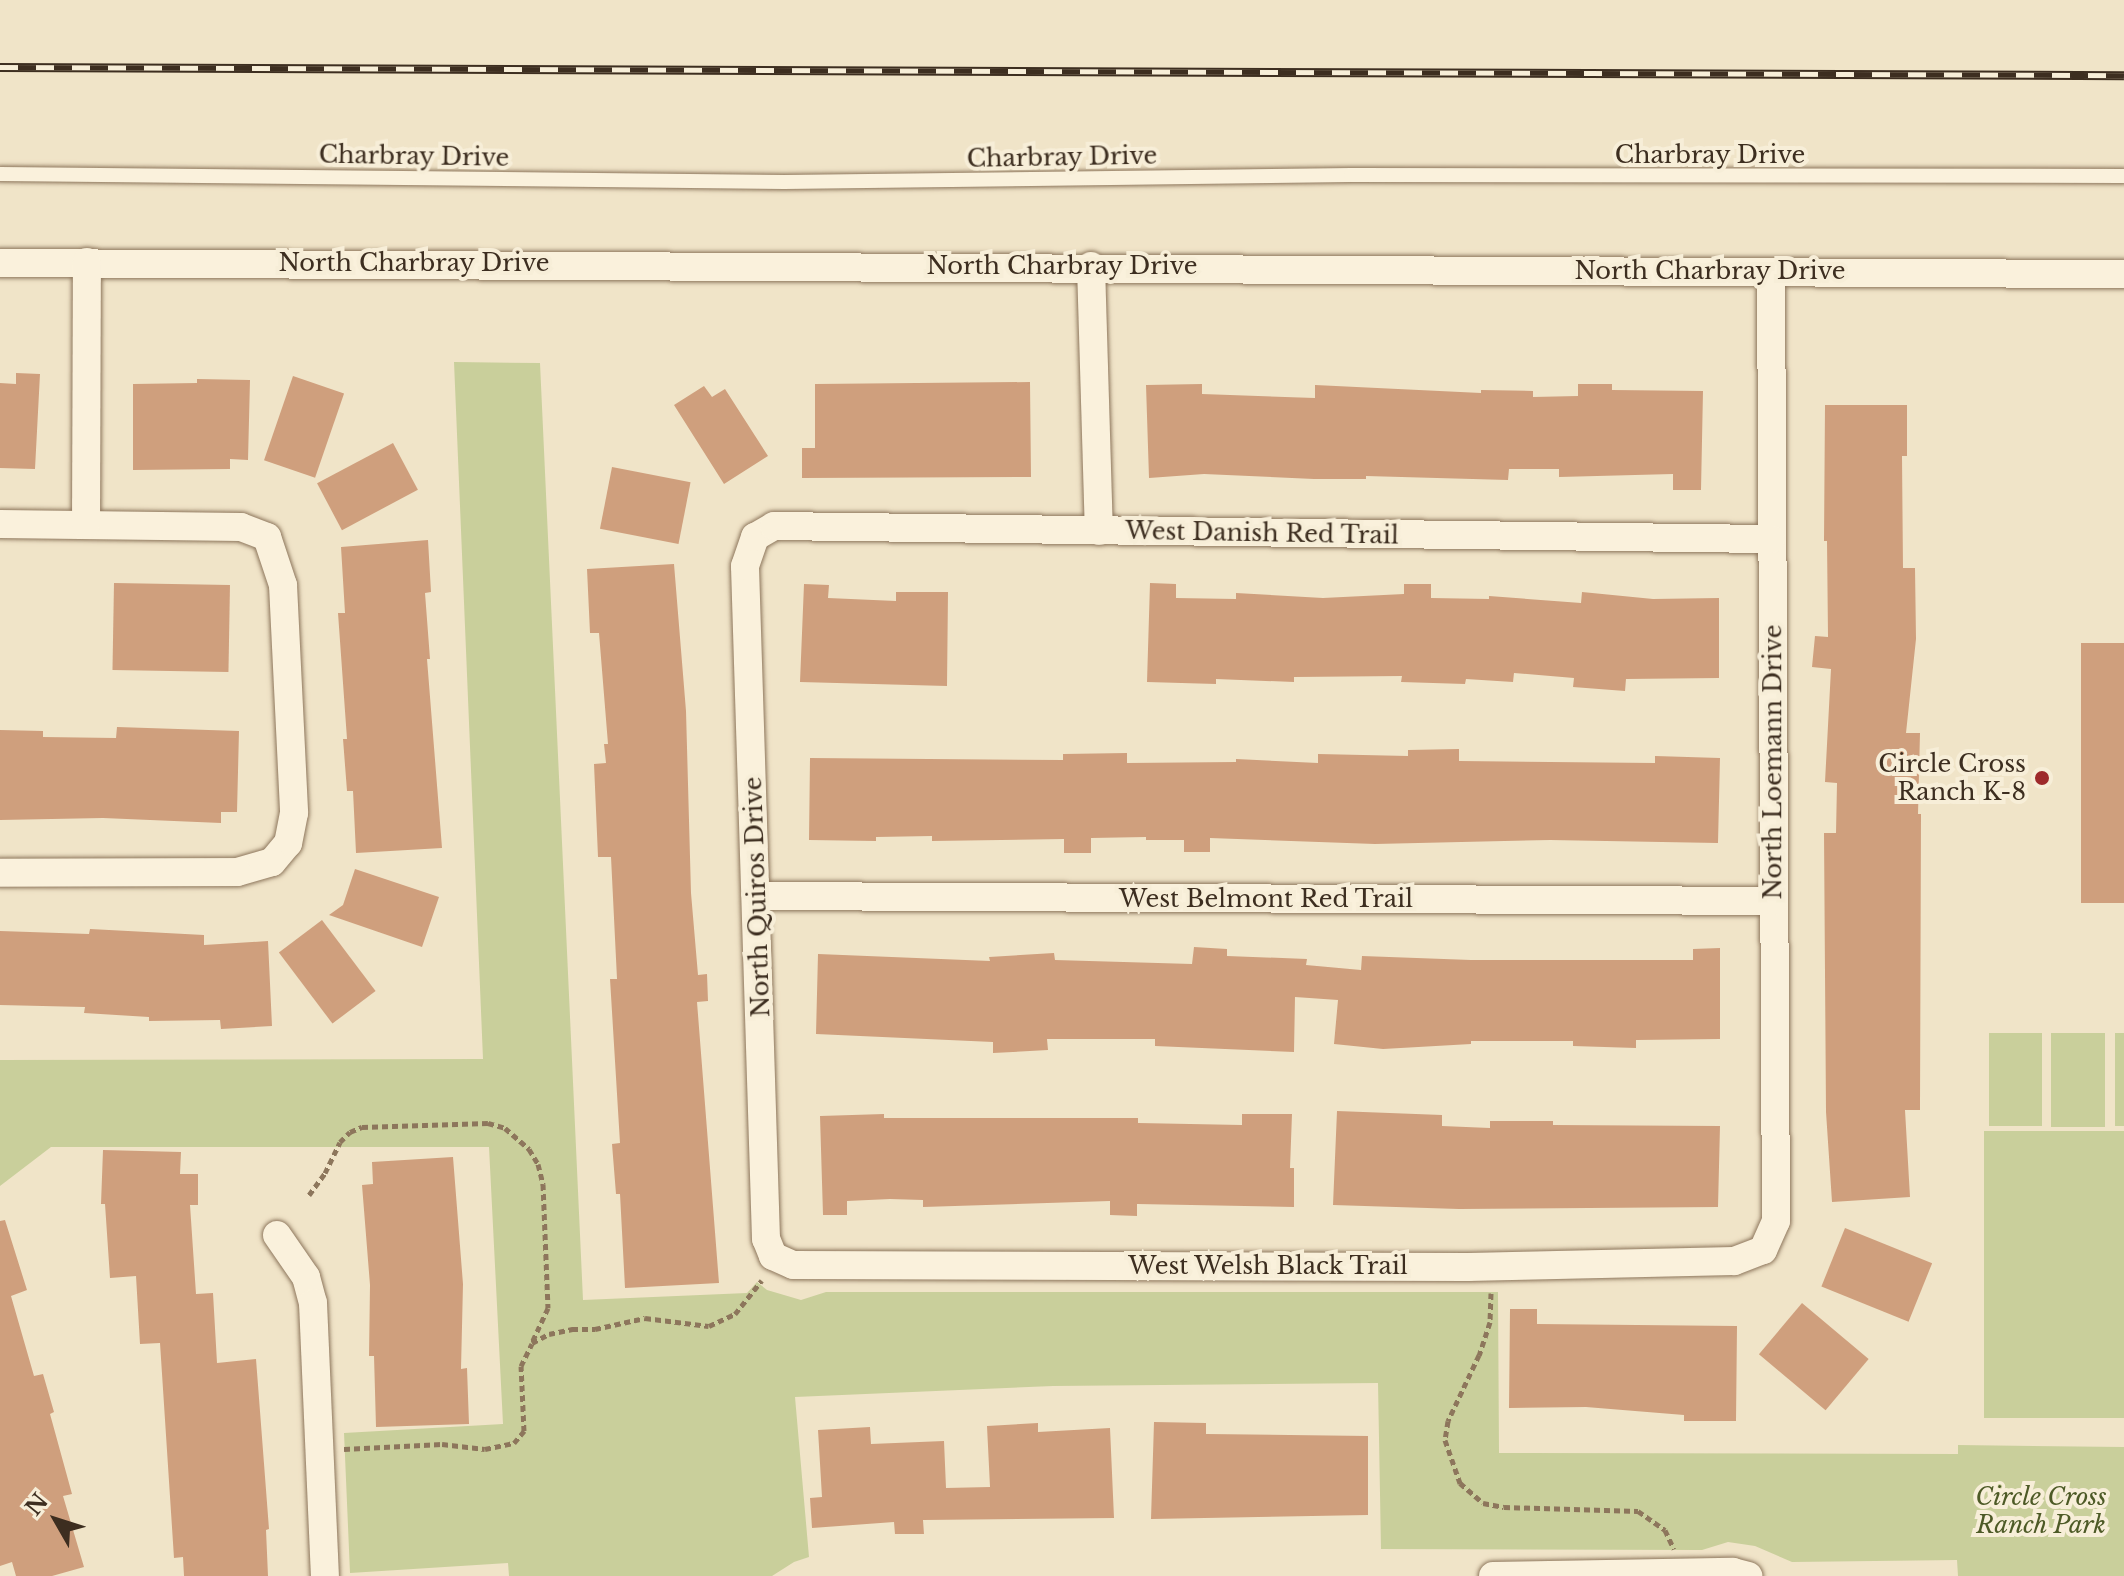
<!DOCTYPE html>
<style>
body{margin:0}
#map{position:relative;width:2124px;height:1576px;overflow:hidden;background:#f0e4c8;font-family:"Libre Baskerville",serif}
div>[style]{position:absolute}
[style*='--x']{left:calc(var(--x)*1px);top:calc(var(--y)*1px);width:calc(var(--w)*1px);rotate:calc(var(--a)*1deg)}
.green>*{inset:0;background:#c9cf9b;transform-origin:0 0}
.building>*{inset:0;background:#cf9f7d;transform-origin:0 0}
.path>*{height:5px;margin-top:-2.5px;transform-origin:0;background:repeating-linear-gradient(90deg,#8d765c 0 6px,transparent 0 10px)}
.roads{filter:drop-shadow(0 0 2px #8d765c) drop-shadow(0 0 2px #8d765c)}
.service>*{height:14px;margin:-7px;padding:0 7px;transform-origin:7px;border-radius:7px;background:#faf1dc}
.minor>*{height:28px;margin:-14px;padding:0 14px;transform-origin:14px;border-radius:14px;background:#faf1dc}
.rail>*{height:9px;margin-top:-4.5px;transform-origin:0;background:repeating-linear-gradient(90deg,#f7eed8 0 18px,#3d2e20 0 36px);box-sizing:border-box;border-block:2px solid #3d2e20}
.dots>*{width:22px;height:22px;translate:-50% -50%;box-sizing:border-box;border:4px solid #f7eed8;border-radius:50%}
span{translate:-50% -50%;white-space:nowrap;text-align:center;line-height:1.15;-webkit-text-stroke:8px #f7eed8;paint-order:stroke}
.street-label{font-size:24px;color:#3d2e20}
.poi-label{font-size:24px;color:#3d2e20}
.right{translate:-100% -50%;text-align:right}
.park-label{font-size:24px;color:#4d5a26;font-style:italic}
.north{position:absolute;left:16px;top:1480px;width:80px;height:80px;-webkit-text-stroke:6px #f7eed8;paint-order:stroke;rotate:309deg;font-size:22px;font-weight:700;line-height:32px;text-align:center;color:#3d2e20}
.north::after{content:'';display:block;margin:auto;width:28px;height:36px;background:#3d2e20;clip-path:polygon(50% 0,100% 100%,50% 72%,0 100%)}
</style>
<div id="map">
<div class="green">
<i style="clip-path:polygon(454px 362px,540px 363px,583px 1300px,747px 1293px,757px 1282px,767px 1290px,801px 1300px,826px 1292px,1498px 1292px,1499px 1453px,1958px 1454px,1958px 1445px,2124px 1447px,2124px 1576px,1958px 1576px,1957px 1560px,1792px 1562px,1755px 1546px,1728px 1542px,1702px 1550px,1381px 1549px,1378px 1383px,1053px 1386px,795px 1397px,809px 1557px,794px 1562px,772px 1576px,509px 1576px,508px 1563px,350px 1573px,344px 1433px,503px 1424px,489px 1147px,51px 1147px,0 1186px,0 1060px,483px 1059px)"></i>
<i style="left:1989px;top:1033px;width:53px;height:93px"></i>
<i style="left:2051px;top:1033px;width:54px;height:94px"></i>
<i style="left:2115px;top:1033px;width:9px;height:93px"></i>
<i style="left:1984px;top:1131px;width:140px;height:287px"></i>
</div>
<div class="building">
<i style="clip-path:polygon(16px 373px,40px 374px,35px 469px,0 468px,0 383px,16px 384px)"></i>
<i style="left:293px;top:376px;width:54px;height:89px;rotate:19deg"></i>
<i style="clip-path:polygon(197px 379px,250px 380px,248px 460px,230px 459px,230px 469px,133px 470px,133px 384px,197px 383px)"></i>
<i style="clip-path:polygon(1030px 382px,1031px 477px,802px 478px,802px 448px,815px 448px,815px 384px)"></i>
<i style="clip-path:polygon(1202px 384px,1202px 394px,1315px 398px,1315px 385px,1481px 393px,1481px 390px,1533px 391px,1533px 397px,1578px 396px,1578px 384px,1612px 384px,1612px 390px,1703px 391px,1701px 490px,1673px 490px,1673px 474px,1559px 477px,1559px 469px,1509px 469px,1508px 480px,1366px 476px,1366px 479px,1314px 479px,1204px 474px,1149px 478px,1146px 385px)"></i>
<i style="clip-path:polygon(704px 386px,712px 397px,725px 389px,768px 456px,724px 484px,674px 405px)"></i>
<i style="clip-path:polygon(1825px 405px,1907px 405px,1907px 456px,1902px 456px,1903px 568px,1915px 568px,1916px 639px,1906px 733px,1920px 733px,1918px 814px,1921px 814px,1920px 1110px,1905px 1110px,1910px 1197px,1832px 1202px,1826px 1112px,1824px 833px,1836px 833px,1837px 783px,1825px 782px,1831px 669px,1812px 667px,1815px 636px,1828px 637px,1827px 541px,1824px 541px)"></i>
<i style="left:393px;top:443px;width:53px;height:86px;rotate:62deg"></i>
<i style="left:612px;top:467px;width:80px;height:63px;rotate:11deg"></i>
<i style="clip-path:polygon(428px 540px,431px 592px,425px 593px,430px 659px,427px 659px,442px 848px,356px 853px,353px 791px,347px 791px,343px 739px,347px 739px,338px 613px,345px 613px,341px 547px)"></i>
<i style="clip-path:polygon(674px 564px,686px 711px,691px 893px,698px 975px,707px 974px,708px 1001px,697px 1002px,719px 1283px,625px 1288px,620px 1194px,616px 1194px,612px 1144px,620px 1143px,610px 979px,617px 979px,611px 857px,598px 857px,594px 764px,606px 763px,604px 744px,608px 744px,599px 633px,590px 633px,587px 569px)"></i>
<i style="left:114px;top:583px;width:116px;height:87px;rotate:1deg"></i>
<i style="clip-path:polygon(1150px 583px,1176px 584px,1176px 598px,1236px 599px,1236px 593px,1323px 598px,1404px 594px,1404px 584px,1431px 584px,1431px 598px,1489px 599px,1489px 596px,1581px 603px,1582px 592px,1653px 599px,1719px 598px,1719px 678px,1626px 679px,1625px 691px,1573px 687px,1574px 678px,1514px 673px,1513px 682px,1466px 679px,1465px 684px,1401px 682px,1402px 676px,1294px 677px,1294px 682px,1216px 679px,1216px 684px,1147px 682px)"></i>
<i style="clip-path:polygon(804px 584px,829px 585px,828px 598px,896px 601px,896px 592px,948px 592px,947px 686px,800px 682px)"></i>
<i style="left:2081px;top:643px;width:43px;height:260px"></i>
<i style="clip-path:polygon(117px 727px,239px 731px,237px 812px,221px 812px,221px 823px,103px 818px,0 820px,0 730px,43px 731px,43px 737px,116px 738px)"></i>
<i style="clip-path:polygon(1459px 749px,1459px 761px,1655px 763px,1655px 756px,1720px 758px,1718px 843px,1550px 840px,1375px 844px,1210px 838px,1210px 852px,1184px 852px,1184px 840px,1146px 840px,1146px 837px,1091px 838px,1091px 853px,1064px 853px,1064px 839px,932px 841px,932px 836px,876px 837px,876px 841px,809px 840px,810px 758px,1063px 760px,1063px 754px,1127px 753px,1127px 763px,1236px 762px,1236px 759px,1318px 763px,1318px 754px,1408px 756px,1408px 750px)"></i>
<i style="clip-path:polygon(355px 869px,439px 897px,422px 947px,329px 915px,343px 905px)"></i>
<i style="left:322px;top:920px;width:89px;height:54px;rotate:53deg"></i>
<i style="clip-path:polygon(90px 929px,204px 935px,204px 945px,268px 941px,272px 1026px,221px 1029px,220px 1020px,149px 1021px,149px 1017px,84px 1013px,85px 1007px,0 1005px,0 931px,89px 934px)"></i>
<i style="clip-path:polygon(1194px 947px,1227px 949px,1227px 956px,1307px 959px,1306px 965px,1361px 970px,1362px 956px,1471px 960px,1693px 960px,1693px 949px,1720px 948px,1720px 1039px,1636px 1040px,1636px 1048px,1573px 1046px,1573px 1041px,1471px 1041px,1471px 1044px,1383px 1049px,1334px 1044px,1338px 1000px,1295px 997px,1294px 1052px,1155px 1046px,1155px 1039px,1047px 1039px,1048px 1050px,993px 1053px,993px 1042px,816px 1034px,818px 954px,990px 961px,989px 957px,1054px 953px,1055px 960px,1192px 964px)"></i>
<i style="clip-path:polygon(1337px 1111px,1442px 1115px,1442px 1126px,1490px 1128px,1490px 1121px,1553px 1121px,1553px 1125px,1720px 1126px,1718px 1207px,1459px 1209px,1333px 1205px)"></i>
<i style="clip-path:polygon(884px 1114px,884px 1118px,1138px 1118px,1138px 1123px,1242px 1125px,1242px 1114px,1292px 1114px,1290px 1168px,1294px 1168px,1294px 1207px,1137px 1204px,1137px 1216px,1110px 1215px,1110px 1201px,923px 1207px,923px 1200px,890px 1199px,847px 1201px,847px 1215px,823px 1215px,820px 1116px)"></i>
<i style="clip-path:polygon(103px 1150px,181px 1152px,180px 1174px,198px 1174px,198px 1205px,190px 1205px,196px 1294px,213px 1293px,217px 1363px,256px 1359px,269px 1529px,266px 1530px,268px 1576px,184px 1576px,183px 1557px,174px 1558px,160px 1343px,140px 1344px,136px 1276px,110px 1278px,105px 1204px,101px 1204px)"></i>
<i style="clip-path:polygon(453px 1157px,463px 1284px,461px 1369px,467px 1368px,469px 1424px,376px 1427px,374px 1356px,369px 1356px,370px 1285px,362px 1185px,373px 1184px,372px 1162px)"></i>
<i style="clip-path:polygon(5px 1220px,27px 1290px,11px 1296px,34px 1376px,43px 1374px,54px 1412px,50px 1414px,72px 1494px,63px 1496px,84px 1567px,52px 1576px,16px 1576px,12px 1562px,0 1566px,0 1221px)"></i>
<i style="left:1845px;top:1228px;width:94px;height:63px;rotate:22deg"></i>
<i style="left:1802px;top:1303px;width:87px;height:67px;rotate:40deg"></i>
<i style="clip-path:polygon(1510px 1309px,1537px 1309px,1537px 1324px,1737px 1326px,1736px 1421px,1684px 1421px,1684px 1415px,1586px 1407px,1509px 1408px)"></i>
<i style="clip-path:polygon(1154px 1422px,1206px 1423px,1206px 1434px,1368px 1436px,1368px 1515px,1151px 1519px)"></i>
<i style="clip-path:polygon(1038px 1423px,1038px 1432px,1110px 1428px,1114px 1518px,923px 1520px,924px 1534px,895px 1534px,894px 1522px,812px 1528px,810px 1498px,822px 1497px,818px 1430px,870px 1427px,871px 1444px,944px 1441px,946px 1488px,990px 1487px,987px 1426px)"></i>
</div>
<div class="path">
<i style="--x:309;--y:1195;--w:27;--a:-54"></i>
<i style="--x:325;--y:1173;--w:34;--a:-64"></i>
<i style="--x:340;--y:1142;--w:14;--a:-45"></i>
<i style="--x:350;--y:1132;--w:13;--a:-23"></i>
<i style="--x:362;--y:1127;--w:126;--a:-1.8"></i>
<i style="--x:488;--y:1123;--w:18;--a:16"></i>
<i style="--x:505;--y:1128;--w:32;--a:41"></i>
<i style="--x:529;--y:1149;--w:17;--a:59"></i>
<i style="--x:538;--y:1164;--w:21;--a:76"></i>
<i style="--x:543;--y:1184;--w:124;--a:87.7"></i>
<i style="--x:548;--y:1308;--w:38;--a:115"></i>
<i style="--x:1491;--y:1293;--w:29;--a:92"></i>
<i style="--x:1490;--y:1322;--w:35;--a:108"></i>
<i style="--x:1479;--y:1355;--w:73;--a:115.2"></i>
<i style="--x:1448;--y:1421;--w:19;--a:99"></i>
<i style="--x:1445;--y:1440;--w:46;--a:70.8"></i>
<i style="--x:1460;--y:1483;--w:30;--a:41"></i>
<i style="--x:1483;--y:1503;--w:21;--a:11"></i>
<i style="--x:1504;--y:1507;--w:134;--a:1.7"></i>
<i style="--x:1638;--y:1511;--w:33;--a:35"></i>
<i style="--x:1665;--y:1530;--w:21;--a:65"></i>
<i style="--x:344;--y:1449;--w:98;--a:-2.9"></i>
<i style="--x:442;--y:1444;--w:43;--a:6.6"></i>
<i style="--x:485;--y:1449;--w:30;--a:-12"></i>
<i style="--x:514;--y:1443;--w:16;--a:-50"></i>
<i style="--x:524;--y:1431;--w:65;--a:-92.6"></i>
<i style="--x:521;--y:1366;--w:25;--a:-64"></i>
<i style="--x:532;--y:1343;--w:19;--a:-28"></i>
<i style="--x:549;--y:1334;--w:24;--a:-12"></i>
<i style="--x:572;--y:1329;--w:23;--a:0"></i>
<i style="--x:595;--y:1329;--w:51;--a:-12.4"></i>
<i style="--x:645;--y:1318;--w:64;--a:7.1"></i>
<i style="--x:709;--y:1326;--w:29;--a:-25"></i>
<i style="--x:735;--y:1314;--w:43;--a:-51.5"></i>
</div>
<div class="roads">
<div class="service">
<i style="--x:0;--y:174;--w:784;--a:0.58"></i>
<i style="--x:784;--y:182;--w:567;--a:-0.71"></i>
<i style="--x:1351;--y:175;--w:773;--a:0.07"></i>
</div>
<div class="minor">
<i style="--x:0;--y:263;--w:2124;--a:0.3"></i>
<i style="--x:1091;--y:266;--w:265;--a:88.3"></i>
<i style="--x:1771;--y:272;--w:949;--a:89.7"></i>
<i style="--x:1776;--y:1221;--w:32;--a:114"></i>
<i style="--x:1763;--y:1250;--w:31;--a:159"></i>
<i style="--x:1734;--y:1261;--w:266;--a:178.7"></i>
<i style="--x:1468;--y:1267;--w:675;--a:-179.83"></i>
<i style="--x:793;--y:1265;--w:22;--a:-156"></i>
<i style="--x:773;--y:1256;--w:18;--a:-112"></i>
<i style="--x:766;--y:1239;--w:673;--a:-91.79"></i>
<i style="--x:745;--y:566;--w:31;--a:-71"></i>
<i style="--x:755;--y:537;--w:22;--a:-30"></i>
<i style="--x:774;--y:526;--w:997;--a:0.75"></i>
<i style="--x:0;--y:524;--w:241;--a:0.7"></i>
<i style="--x:241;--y:527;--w:28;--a:21"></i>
<i style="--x:267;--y:537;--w:51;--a:71.6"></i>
<i style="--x:283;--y:585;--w:228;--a:87.2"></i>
<i style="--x:294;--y:813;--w:31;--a:101"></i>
<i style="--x:288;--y:843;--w:25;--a:130"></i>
<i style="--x:272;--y:862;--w:36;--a:164"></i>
<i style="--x:237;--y:872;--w:237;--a:179.8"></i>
<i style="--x:86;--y:525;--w:263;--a:-89.8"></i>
<i style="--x:758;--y:896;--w:1016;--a:0.28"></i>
<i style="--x:277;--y:1235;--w:51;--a:55.4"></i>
<i style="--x:306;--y:1277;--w:27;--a:75"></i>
<i style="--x:313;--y:1303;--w:273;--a:87.5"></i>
<i style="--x:1493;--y:1576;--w:240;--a:-1"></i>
<i style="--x:1733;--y:1572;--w:16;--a:15"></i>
</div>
</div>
<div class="rail">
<i style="--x:0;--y:67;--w:2124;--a:0.22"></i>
</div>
<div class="dots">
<i style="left:2042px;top:778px;background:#9e2a2b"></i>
</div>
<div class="street-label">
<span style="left:1710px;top:155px">Charbray Drive</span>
<span style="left:414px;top:156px;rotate:1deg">Charbray Drive</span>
<span style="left:1062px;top:157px;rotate:-1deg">Charbray Drive</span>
<span style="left:414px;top:263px">North Charbray Drive</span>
<span style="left:1062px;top:266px">North Charbray Drive</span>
<span style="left:1710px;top:271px">North Charbray Drive</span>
<span style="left:1262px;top:533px;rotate:1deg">West Danish Red Trail</span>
<span style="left:1773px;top:762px;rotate:-90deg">North Loemann Drive</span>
<span style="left:757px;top:897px;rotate:-92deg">North Quiros Drive</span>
<span style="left:1266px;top:899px">West Belmont Red Trail</span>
<span style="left:1268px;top:1266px">West Welsh Black Trail</span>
</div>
<div class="poi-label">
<span class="right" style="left:2026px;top:778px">Circle Cross<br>Ranch K-8</span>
</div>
<div class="park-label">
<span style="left:2041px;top:1511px">Circle Cross<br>Ranch Park</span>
</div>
<div class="north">N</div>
</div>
